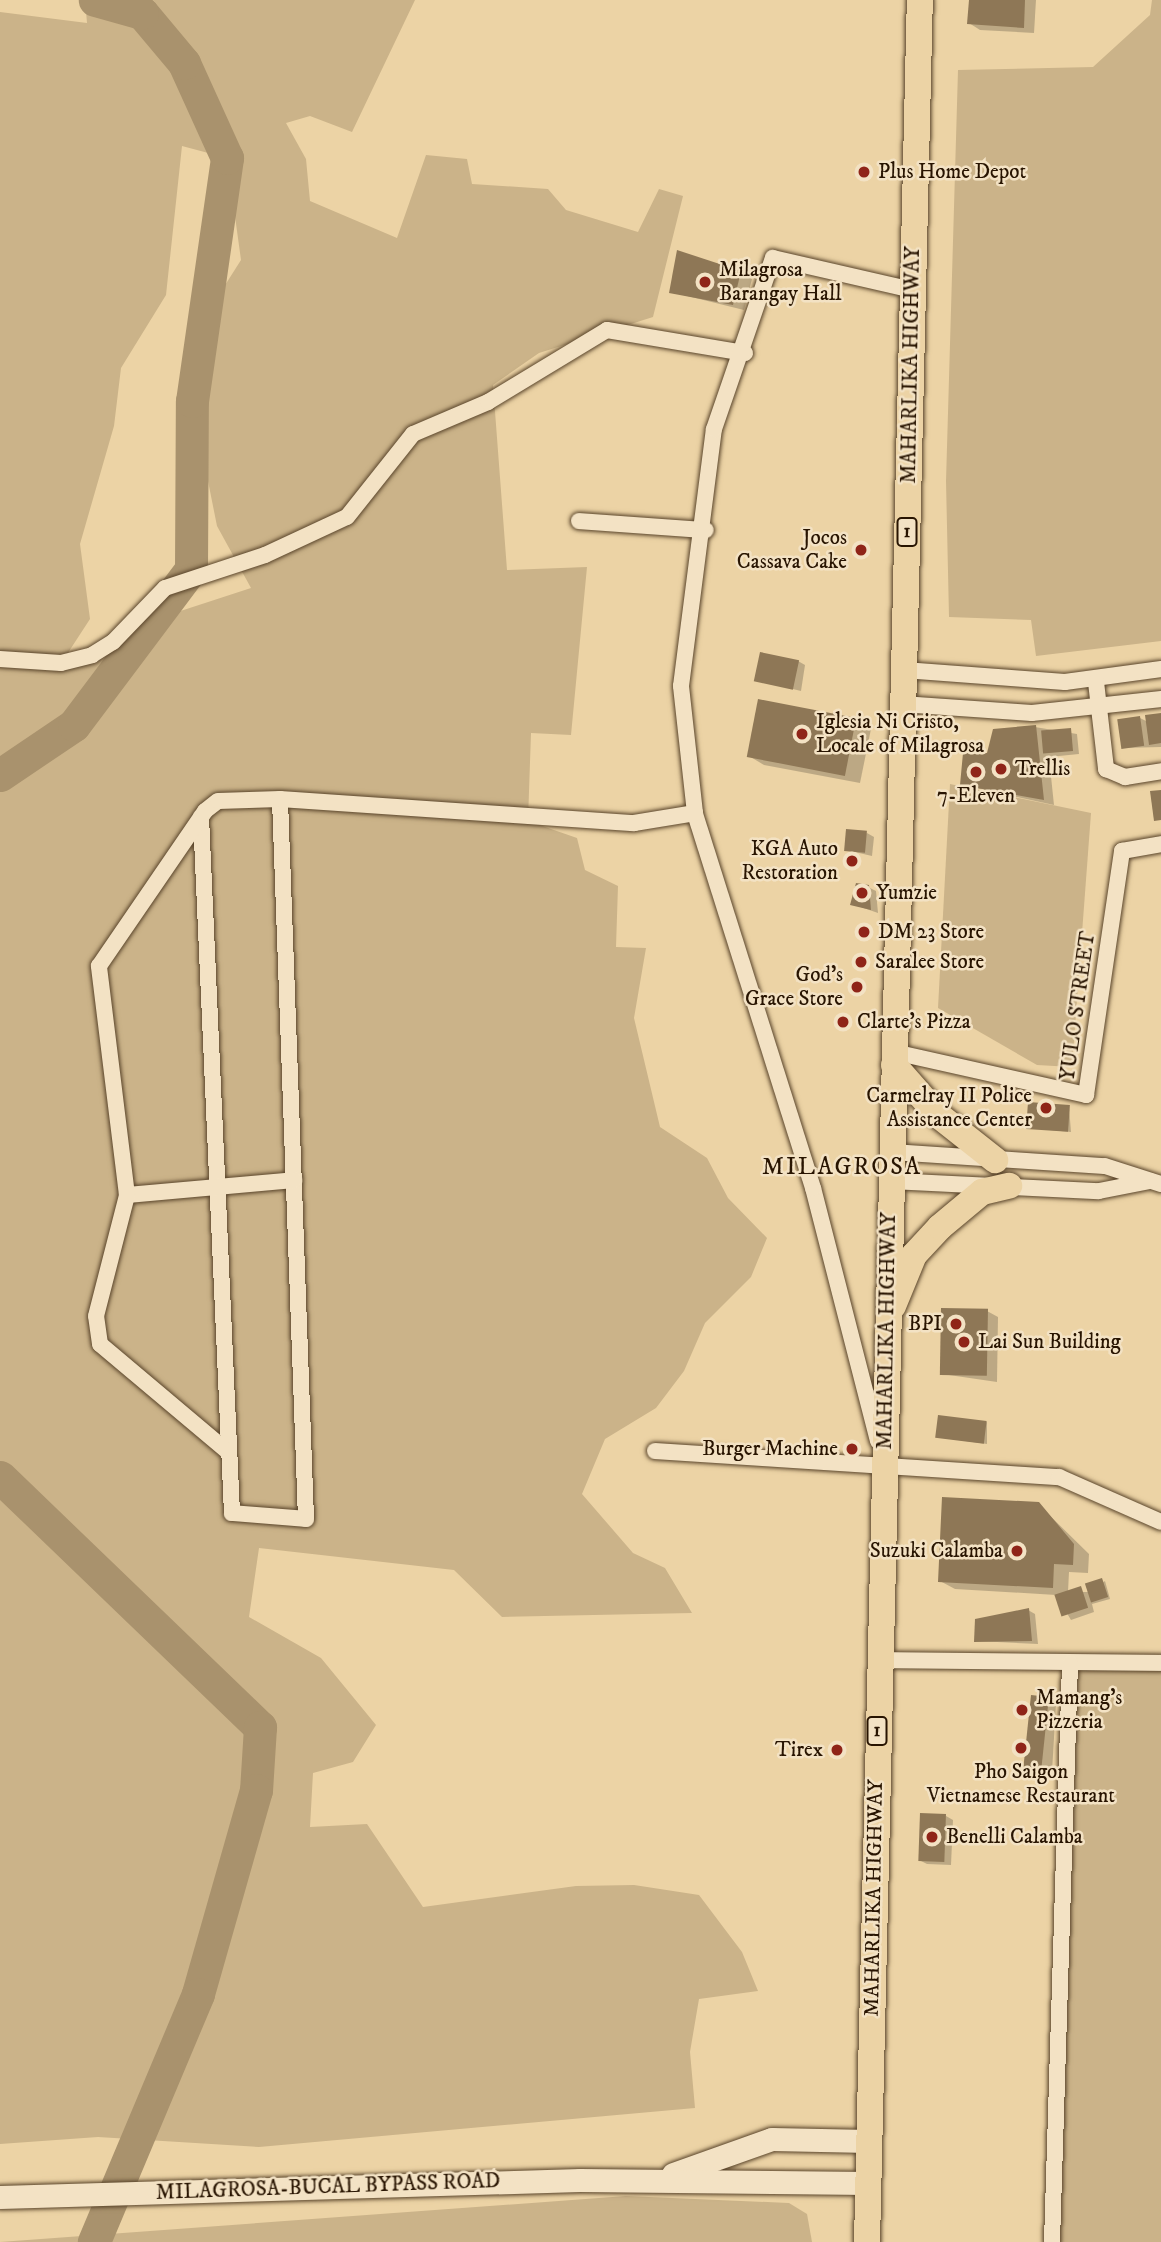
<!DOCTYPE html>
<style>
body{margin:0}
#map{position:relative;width:1161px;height:2242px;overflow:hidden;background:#ecd3a5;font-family:"IM FELL DW Pica",serif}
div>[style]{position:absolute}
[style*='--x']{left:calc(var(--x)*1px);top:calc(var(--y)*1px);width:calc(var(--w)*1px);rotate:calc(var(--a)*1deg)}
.green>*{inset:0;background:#cbb389}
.shadow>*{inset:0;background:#0003}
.river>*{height:33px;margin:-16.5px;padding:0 16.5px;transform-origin:16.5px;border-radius:16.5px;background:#a9926d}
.building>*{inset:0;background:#8e7756;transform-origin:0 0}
.roads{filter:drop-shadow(0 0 2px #59442a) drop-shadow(0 0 2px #59442a)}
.minor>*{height:16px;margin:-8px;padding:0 8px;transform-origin:8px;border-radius:8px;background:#f3e2c4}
.secondary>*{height:23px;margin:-11.5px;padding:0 11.5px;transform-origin:11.5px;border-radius:11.5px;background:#f3e2c4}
.trunk>*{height:26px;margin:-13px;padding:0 13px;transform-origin:13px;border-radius:13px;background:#ecd3a5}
.dots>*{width:19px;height:19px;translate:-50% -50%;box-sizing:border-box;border:4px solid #f3e2c4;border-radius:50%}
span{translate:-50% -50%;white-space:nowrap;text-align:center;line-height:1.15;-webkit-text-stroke:5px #f3e2c4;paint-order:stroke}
.shield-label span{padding:2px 5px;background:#f3e2c4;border:2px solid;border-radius:5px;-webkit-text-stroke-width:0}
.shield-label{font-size:19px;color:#281401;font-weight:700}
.poi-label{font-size:21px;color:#281401}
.left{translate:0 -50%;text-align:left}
.right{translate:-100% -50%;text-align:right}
.street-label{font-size:21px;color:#281401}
.quarter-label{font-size:24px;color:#281401;letter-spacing:2px}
</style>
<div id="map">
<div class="green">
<i style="clip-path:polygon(evenodd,85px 0,415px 0,352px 132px,310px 116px,286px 123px,306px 159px,310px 201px,397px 238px,426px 155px,467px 159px,472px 184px,548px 189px,566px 210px,638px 232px,659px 189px,683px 196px,653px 317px,539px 353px,493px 385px,507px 570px,587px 567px,571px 735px,531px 733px,528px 821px,577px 838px,585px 870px,618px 886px,616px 947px,646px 948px,634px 1018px,660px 1127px,707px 1158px,728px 1198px,767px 1238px,751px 1277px,705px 1323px,684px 1371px,656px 1408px,605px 1439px,582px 1494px,633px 1553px,665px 1568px,692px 1613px,502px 1617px,454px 1570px,259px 1548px,249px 1617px,321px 1658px,376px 1725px,353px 1762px,313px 1773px,310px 1827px,367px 1824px,423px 1907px,576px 1886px,634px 1885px,699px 1895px,742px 1952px,758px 1991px,699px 1999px,690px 2052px,695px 2108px,259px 2147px,98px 2137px,0 2144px,0 12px,87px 23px,85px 0,182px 146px,227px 158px,241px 260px,208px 312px,192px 401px,217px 526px,251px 588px,156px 619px,62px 662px,90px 619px,80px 544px,114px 426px,121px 368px,166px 295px,182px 146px)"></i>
<i style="clip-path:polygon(1152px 0,1161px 0,1161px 641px,1036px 656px,1031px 620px,949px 617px,946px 481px,958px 70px,1093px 67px,1150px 15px)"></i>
<i style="clip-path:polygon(950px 784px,1091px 813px,1072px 1067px,1037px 1065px,938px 1008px)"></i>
<i style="clip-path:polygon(1161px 1665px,1161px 2242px,1057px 2242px,1072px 1667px)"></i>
<i style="clip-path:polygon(626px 2196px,789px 2203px,807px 2214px,812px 2242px,0 2242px)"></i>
</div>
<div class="shadow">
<i style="clip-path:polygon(971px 0,1036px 0,1034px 33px,980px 30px,969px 23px)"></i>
<i style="clip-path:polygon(740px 273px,752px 279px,744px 310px,671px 292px)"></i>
<i style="clip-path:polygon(798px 661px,805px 665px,801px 691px,756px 680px)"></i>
<i style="clip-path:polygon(759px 702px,856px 720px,871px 729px,860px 783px,764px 765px,749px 756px)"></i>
<i style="clip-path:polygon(1161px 715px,1161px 747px,1122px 748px,1140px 718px,1148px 722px)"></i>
<i style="clip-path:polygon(1035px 727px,1077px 734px,1079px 754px,1049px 757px,1054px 805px,962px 785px,989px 754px)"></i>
<i style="clip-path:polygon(867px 833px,874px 837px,872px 856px,846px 850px)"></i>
<i style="clip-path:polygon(868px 887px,876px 891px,878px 913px,852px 904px)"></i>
<i style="clip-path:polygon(1069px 1107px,1071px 1132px,1028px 1128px)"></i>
<i style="clip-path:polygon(987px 1311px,998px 1317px,997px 1382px,942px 1374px)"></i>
<i style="clip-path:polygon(987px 1422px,987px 1444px,937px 1437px)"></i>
<i style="clip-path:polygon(1038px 1504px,1089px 1554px,1088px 1573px,1069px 1572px,1068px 1592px,1089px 1592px,1105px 1581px,1110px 1599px,1092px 1604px,1094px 1612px,1071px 1620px,1056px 1595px,955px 1589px,940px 1581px)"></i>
<i style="clip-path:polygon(1028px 1610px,1035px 1614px,1038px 1644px,976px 1641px)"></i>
<i style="clip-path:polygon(1049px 1699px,1056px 1703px,1052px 1772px,1036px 1771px,1028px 1767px)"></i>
<i style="clip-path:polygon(946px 1816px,953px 1820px,951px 1865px,927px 1864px,919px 1860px)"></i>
</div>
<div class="river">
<i style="--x:0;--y:775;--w:89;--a:-34"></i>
<i style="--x:74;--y:725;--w:195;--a:-53.1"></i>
<i style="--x:191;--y:569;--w:168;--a:-89.7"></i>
<i style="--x:192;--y:401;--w:246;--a:-81.8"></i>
<i style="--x:227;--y:158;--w:104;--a:-114.4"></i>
<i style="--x:184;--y:63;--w:65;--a:-130"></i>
<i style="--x:142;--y:13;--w:49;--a:-164.5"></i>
<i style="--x:0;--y:1477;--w:361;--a:43.9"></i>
<i style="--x:260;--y:1727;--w:63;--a:93.6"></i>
<i style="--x:256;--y:1790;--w:212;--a:105.9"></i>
<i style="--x:198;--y:1994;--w:269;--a:112.8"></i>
</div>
<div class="building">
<i style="clip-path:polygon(969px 0,1025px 0,1024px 28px,967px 24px)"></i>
<i style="clip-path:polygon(677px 250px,741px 271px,733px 305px,669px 293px)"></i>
<i style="left:760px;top:652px;width:40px;height:30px;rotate:12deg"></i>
<i style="left:758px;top:699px;width:100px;height:59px;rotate:11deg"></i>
<i style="clip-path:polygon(1161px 713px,1161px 743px,1149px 745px,1145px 715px)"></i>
<i style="left:1140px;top:716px;width:30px;height:23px;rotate:82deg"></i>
<i style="clip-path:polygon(1036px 725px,1044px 800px,960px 785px,963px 753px,987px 753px,993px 729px)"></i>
<i style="left:1071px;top:728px;width:23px;height:30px;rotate:85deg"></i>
<i style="clip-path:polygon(1161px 790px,1161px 820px,1154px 821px,1150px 791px)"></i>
<i style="left:846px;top:829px;width:21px;height:22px;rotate:5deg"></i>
<i style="clip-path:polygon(856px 883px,869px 885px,871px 910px,850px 905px)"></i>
<i style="left:1028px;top:1102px;width:42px;height:27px;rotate:4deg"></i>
<i style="left:941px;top:1308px;width:47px;height:67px;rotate:1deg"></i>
<i style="left:938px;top:1415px;width:49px;height:23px;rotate:7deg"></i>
<i style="clip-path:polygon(942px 1497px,1039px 1502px,1074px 1544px,1073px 1565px,1054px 1564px,1053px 1588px,938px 1582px)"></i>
<i style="left:1102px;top:1578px;width:20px;height:18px;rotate:72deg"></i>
<i style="left:1081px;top:1586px;width:23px;height:28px;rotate:72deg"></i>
<i style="clip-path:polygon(1029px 1608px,1032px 1641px,974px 1642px,975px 1619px)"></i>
<i style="left:1031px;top:1695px;width:18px;height:73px;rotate:6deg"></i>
<i style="left:920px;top:1813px;width:26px;height:48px;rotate:2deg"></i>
</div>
<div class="roads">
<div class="minor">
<i style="--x:579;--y:521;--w:127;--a:4.1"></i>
<i style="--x:0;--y:659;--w:61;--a:3.8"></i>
<i style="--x:61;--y:663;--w:32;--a:-14"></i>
<i style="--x:92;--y:655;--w:25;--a:-32"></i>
<i style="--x:113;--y:642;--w:75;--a:-46.1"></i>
<i style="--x:165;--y:588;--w:105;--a:-18.3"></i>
<i style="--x:265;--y:555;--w:90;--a:-24.9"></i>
<i style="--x:347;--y:517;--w:106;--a:-51.5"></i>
<i style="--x:413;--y:434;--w:82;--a:-23.1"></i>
<i style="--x:488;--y:402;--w:139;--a:-31.2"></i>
<i style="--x:607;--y:330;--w:140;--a:9.5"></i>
<i style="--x:904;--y:670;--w:161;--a:4.3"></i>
<i style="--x:1065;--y:682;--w:97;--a:-7.7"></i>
<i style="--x:1096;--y:682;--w:88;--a:83.4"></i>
<i style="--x:1106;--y:769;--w:21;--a:23"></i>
<i style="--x:1125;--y:777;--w:36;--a:-9"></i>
<i style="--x:902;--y:704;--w:130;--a:4"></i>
<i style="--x:1032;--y:713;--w:130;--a:-6.2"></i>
<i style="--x:201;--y:817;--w:697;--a:87.45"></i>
<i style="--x:232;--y:1513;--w:74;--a:4.6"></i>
<i style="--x:306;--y:1519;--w:720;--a:-92.07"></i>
<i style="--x:894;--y:1052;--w:197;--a:12.6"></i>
<i style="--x:1086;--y:1095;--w:247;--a:-81.6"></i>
<i style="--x:1122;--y:851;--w:40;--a:-10"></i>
<i style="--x:892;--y:1152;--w:213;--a:3.8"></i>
<i style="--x:1105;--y:1166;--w:59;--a:17.8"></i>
<i style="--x:891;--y:1181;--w:208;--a:2.8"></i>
<i style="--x:1099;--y:1191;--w:52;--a:-11.1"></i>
<i style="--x:127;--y:1195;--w:168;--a:-5.1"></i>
<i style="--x:878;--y:1441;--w:261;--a:-104.4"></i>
<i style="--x:813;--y:1188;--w:393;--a:-107.5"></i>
<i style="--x:695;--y:813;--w:128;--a:-96.3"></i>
<i style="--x:681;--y:686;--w:259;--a:-82.7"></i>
<i style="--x:714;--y:429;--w:181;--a:-71"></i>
<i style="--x:773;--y:258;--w:144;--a:12.9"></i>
<i style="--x:227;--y:1451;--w:166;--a:-139.9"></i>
<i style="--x:100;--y:1344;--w:28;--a:-98"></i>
<i style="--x:96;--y:1316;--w:125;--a:-75.6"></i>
<i style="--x:127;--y:1195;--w:231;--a:-97"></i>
<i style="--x:99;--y:966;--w:188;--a:-55.6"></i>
<i style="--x:205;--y:811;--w:16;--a:-38"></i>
<i style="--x:218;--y:801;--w:62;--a:-1.8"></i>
<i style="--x:280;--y:799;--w:355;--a:3.9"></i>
<i style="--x:634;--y:823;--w:62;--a:-9.3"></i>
<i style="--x:655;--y:1451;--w:405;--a:3.7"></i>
<i style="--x:1059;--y:1477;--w:111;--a:23.8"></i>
<i style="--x:879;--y:1660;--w:282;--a:0.6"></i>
<i style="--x:1052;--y:2242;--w:579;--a:-88.22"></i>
</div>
<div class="secondary">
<i style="--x:673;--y:2174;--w:105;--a:-19.5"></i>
<i style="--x:772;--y:2139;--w:97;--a:1.2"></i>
<i style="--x:0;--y:2197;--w:580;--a:-1.68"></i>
<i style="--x:580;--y:2180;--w:288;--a:0.6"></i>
</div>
<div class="trunk">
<i style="--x:894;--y:1065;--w:67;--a:48.7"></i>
<i style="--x:938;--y:1115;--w:73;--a:38.3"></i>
<i style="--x:893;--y:1306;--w:55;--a:-67.6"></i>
<i style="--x:914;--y:1255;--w:38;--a:-47"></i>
<i style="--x:940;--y:1227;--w:55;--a:-39.8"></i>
<i style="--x:982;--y:1192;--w:28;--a:-13"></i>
<i style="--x:867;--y:2242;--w:2243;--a:-88.65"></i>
</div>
</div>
<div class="dots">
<i style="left:864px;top:172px;background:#8f2418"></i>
<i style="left:705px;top:282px;background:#8f2418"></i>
<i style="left:861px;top:550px;background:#8f2418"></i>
<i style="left:802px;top:734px;background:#8f2418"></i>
<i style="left:1001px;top:769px;background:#8f2418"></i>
<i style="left:976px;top:772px;background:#8f2418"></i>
<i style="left:852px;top:861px;background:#8f2418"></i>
<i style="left:862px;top:893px;background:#8f2418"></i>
<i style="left:864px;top:932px;background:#8f2418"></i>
<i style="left:861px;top:962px;background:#8f2418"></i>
<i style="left:857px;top:987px;background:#8f2418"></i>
<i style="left:843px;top:1022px;background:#8f2418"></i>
<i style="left:1046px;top:1108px;background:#8f2418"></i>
<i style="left:956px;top:1324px;background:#8f2418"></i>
<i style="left:964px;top:1342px;background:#8f2418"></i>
<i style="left:852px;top:1449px;background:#8f2418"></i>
<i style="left:1017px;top:1551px;background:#8f2418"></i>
<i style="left:1022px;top:1710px;background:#8f2418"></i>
<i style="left:1021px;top:1748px;background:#8f2418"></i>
<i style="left:837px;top:1750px;background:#8f2418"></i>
<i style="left:932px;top:1837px;background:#8f2418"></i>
</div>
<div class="shield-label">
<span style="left:907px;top:532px">1</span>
<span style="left:877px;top:1731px">1</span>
</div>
<div class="poi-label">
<span class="left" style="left:878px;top:172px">Plus Home Depot</span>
<span class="left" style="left:719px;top:282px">Milagrosa<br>Barangay Hall</span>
<span class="right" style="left:847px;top:550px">Jocos<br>Cassava Cake</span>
<span class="left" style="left:816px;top:734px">Iglesia Ni Cristo,<br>Locale of Milagrosa</span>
<span class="left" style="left:1015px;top:769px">Trellis</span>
<span style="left:976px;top:796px">7-Eleven</span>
<span class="right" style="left:838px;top:861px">KGA Auto<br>Restoration</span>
<span class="left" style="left:876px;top:893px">Yumzie</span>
<span class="left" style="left:878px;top:932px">DM 23 Store</span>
<span class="left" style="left:875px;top:962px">Saralee Store</span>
<span class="right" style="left:843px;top:987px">God's<br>Grace Store</span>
<span class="left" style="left:857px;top:1022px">Clarte's Pizza</span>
<span class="right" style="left:1032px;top:1108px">Carmelray II Police<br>Assistance Center</span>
<span class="right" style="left:942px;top:1324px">BPI</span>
<span class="left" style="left:978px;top:1342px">Lai Sun Building</span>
<span class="right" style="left:838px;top:1449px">Burger Machine</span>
<span class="right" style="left:1003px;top:1551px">Suzuki Calamba</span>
<span class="left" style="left:1036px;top:1710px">Mamang's<br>Pizzeria</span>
<span class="right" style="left:823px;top:1750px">Tirex</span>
<span style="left:1021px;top:1784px">Pho Saigon<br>Vietnamese Restaurant</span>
<span class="left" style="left:946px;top:1837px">Benelli Calamba</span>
</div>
<div class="street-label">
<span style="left:911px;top:365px;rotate:-89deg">MAHARLIKA HIGHWAY</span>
<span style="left:1078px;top:1006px;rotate:-82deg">YULO STREET</span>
<span style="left:887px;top:1331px;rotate:-89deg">MAHARLIKA HIGHWAY</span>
<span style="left:874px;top:1898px;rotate:-89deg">MAHARLIKA HIGHWAY</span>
<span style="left:328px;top:2187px;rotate:-2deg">MILAGROSA-BUCAL BYPASS ROAD</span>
</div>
<div class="quarter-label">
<span style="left:842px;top:1168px">MILAGROSA</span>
</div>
</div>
